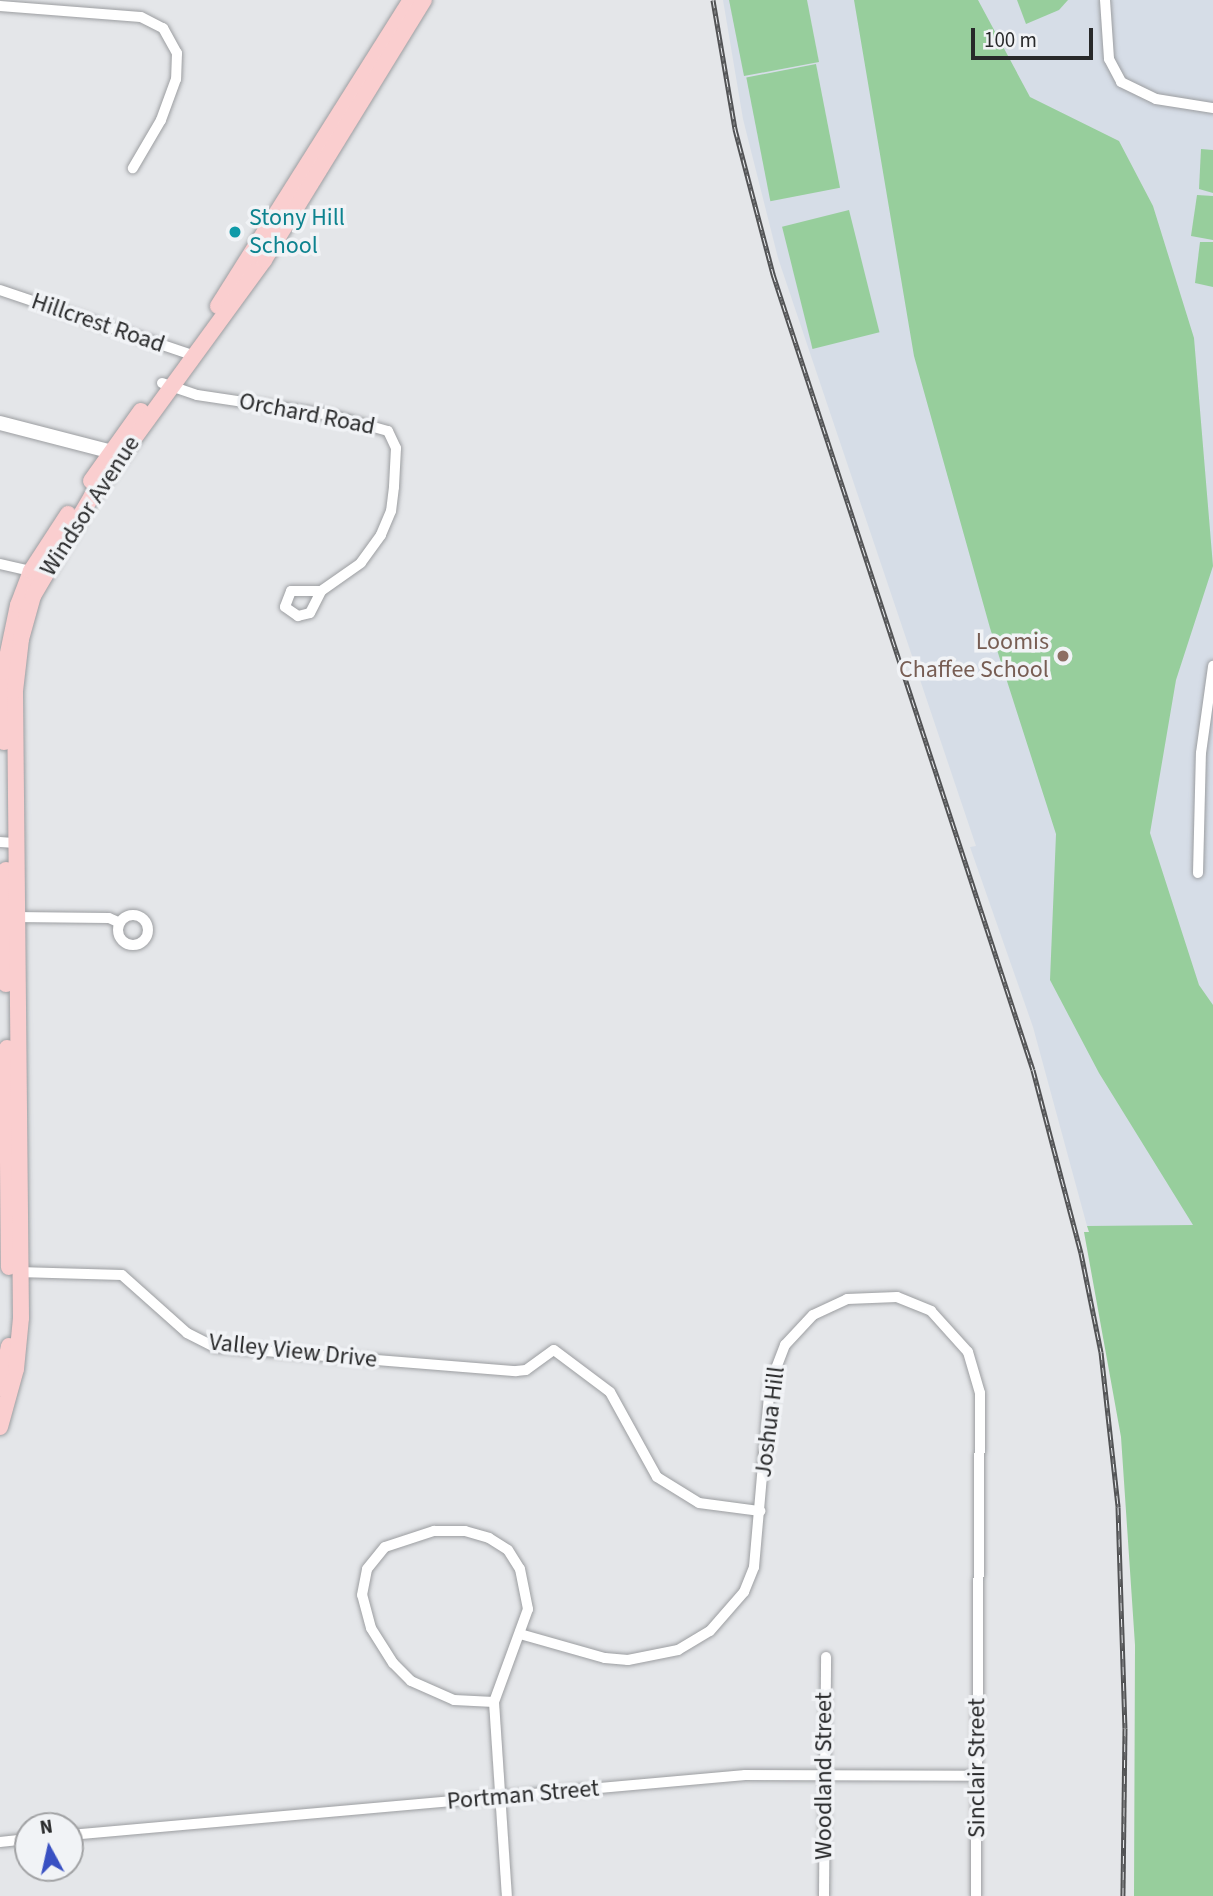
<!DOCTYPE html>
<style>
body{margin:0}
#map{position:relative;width:1213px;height:1896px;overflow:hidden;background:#e4e6e9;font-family:"Source Sans 3",sans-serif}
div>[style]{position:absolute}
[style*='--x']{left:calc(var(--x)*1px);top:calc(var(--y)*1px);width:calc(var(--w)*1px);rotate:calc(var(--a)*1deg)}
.built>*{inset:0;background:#d6dde7}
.green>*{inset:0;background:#97ce9c;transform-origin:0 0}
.roads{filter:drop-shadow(0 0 2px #9c9ea1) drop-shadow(0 0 2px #9c9ea1)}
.street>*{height:10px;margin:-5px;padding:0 5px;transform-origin:5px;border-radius:5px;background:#fff}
.street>.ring{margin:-5px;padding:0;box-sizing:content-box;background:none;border:10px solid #fff;border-radius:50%}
.secondary>*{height:14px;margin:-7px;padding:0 7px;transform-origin:7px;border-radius:7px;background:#fff}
.primary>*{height:16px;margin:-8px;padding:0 8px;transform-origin:8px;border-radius:8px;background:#facecf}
.rail>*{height:5px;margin-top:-2.5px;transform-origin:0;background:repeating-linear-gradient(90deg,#f1f3f6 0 8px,#525355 0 16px);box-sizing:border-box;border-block:2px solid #525355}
.dots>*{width:19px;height:19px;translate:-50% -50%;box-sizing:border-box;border:4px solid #f1f3f6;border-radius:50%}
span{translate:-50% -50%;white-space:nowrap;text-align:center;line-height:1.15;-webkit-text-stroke:7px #f1f3f6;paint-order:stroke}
.culture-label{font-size:24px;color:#0d838f}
.left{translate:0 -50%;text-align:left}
.street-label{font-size:24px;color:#28292a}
.education-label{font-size:24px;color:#785e54}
.right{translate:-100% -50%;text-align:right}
.north{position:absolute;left:14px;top:1812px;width:70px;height:70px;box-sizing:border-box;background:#f1f3f6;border:2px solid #a1a2a4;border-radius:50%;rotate:352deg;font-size:19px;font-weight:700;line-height:28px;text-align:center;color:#28292a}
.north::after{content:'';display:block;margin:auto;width:24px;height:32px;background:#3950c2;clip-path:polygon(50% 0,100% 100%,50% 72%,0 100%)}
.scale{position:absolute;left:971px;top:28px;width:122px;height:32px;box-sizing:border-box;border:4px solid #28292a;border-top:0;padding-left:9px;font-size:21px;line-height:24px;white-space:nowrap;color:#28292a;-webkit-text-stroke:5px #f1f3f6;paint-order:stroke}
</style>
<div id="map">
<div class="built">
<i style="clip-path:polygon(723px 0,1213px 0,1213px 1226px,1087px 1226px,1033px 1027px,970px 847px,976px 846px,778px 258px,743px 119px)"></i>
</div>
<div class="green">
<i style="clip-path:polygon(729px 0,807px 0,819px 62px,744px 76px)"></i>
<i style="clip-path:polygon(854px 0,978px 0,1030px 97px,1119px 141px,1153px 206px,1194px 338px,1213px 566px,1176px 680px,1150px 833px,1199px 985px,1213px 1005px,1213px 1896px,1134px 1896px,1135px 1645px,1121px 1437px,1084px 1232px,1089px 1232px,1087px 1226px,1193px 1225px,1099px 1073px,1050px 980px,1056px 834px,990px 628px,914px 356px)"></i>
<i style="clip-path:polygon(1017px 0,1068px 0,1059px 10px,1026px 24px)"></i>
<i style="left:816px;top:64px;width:126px;height:71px;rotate:79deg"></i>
<i style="clip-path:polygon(1201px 149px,1213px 150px,1213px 193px,1199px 189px)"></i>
<i style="clip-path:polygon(1197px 195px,1213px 196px,1213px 240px,1191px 236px)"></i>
<i style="left:849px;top:210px;width:126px;height:69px;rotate:76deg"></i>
<i style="clip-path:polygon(1200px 242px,1213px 242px,1213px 287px,1195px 283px)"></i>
</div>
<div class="roads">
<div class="street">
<i style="--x:1105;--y:0;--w:59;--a:86.1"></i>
<i style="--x:1109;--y:59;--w:26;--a:62"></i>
<i style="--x:1121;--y:82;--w:39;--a:26"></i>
<i style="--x:1156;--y:99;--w:58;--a:9"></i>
<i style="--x:0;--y:6;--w:141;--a:4.5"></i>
<i style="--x:141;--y:17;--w:25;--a:27"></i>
<i style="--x:163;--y:28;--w:29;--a:61"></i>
<i style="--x:177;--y:53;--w:26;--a:92"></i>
<i style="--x:176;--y:79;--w:44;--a:110.1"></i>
<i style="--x:161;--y:120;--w:56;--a:120.3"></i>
<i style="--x:0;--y:290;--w:206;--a:18.7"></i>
<i style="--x:162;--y:383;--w:37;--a:19"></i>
<i style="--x:197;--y:395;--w:135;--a:8.5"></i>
<i style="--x:331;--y:415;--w:59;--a:15.7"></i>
<i style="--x:388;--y:431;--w:19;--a:65"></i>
<i style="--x:396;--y:448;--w:39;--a:93"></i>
<i style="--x:394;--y:487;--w:24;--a:97"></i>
<i style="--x:391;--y:511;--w:26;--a:113"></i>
<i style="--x:381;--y:535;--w:34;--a:126"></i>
<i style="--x:361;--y:563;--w:49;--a:145"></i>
<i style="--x:321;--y:591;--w:30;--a:180"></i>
<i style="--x:291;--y:591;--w:17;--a:111"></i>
<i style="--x:285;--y:607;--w:16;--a:35"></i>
<i style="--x:298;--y:616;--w:12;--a:-14"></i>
<i style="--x:310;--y:613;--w:25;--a:-63"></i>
<i style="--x:0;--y:564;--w:37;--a:13"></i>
<i style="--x:0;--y:842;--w:16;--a:4"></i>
<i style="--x:1198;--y:873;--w:120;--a:-88.6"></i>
<i style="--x:1201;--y:753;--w:88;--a:-82.1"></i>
<i class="ring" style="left:118px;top:915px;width:20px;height:20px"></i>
<i style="--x:13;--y:917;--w:96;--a:0.6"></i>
<i style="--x:109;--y:918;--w:12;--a:24"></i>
<i style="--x:18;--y:1272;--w:104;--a:1.7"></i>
<i style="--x:122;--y:1275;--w:87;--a:41.7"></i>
<i style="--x:187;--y:1333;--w:31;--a:27"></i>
<i style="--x:215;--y:1347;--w:302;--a:4.6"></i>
<i style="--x:516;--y:1371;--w:10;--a:-6"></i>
<i style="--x:526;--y:1370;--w:34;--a:-36"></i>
<i style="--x:554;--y:1350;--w:70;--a:36.9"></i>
<i style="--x:610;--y:1392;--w:97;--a:61.1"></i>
<i style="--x:657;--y:1477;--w:49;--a:31.8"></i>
<i style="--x:699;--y:1503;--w:62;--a:7.5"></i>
<i style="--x:434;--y:1531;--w:31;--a:0"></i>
<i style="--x:465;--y:1531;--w:25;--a:16"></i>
<i style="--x:489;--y:1538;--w:22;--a:32"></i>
<i style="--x:508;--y:1550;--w:22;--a:58"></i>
<i style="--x:520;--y:1569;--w:41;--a:78.7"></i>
<i style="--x:528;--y:1609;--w:99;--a:110.1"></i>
<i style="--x:494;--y:1702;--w:40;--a:-177.1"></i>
<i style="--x:454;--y:1700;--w:47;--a:-156.2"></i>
<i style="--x:411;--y:1681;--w:25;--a:-135"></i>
<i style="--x:393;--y:1663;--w:41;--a:-122.2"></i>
<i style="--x:371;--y:1628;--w:34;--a:-105"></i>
<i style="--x:362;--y:1595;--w:26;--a:-79"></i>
<i style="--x:367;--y:1569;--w:28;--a:-51"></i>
<i style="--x:385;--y:1547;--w:52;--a:-18.1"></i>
<i style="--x:520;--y:1634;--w:88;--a:15.8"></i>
<i style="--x:605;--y:1658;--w:23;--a:5"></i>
<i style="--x:628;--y:1660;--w:51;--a:-11.3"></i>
<i style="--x:678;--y:1650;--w:37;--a:-31"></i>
<i style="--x:710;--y:1631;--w:52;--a:-48.9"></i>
<i style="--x:744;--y:1592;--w:27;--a:-68"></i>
<i style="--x:754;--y:1567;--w:184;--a:-85"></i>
<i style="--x:770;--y:1384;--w:42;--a:-69"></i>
<i style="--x:785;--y:1345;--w:41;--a:-47"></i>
<i style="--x:813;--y:1315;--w:38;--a:-25"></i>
<i style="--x:847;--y:1299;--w:50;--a:-2.3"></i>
<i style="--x:897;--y:1297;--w:37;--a:22"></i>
<i style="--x:931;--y:1311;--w:55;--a:47.9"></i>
<i style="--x:968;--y:1352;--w:43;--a:73.7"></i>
<i style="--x:980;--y:1393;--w:503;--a:90.46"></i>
<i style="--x:494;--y:1702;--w:194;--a:86.2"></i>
<i style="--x:70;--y:1835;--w:678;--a:-5.08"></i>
<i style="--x:745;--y:1775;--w:232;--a:0.2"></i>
<i style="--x:0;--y:1842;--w:28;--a:-6"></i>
<i style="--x:824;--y:1896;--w:239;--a:-89.5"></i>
</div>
<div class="secondary">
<i style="--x:0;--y:423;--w:124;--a:14.5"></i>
</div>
<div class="primary">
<i style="--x:218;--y:306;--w:362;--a:-57.8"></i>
<i style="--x:91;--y:481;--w:86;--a:-54.5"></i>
<i style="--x:4;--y:742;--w:70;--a:-90"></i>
<i style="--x:4;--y:672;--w:68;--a:-78.2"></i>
<i style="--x:18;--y:605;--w:36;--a:-69"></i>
<i style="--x:31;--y:571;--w:68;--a:-57"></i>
<i style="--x:6;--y:870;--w:114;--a:90"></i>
<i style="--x:7;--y:1048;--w:219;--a:89.5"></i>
<i style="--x:0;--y:1388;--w:43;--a:-77.9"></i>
<i style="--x:0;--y:1427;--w:60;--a:-74.6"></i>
<i style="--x:16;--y:1369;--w:51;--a:-84.4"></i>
<i style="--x:21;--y:1318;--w:627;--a:-90.55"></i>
<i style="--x:15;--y:691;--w:52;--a:-83.4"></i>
<i style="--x:21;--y:639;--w:45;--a:-74.4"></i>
<i style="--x:33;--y:596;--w:116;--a:-59.5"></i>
<i style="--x:92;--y:496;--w:292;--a:-53.9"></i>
<i style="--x:264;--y:260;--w:305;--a:-58.4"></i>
</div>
</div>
<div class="rail">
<i style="--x:713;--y:0;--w:131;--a:80.3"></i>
<i style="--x:735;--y:129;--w:150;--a:75.3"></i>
<i style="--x:773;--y:274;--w:837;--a:71.91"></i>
<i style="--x:1033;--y:1070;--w:189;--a:75.3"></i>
<i style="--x:1081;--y:1253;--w:101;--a:78.6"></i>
<i style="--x:1101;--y:1352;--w:156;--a:83.7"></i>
<i style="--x:1118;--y:1507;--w:221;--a:88.2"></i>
<i style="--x:1125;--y:1728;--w:168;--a:90.7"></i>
</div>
<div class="dots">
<i style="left:235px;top:232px;background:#0f9aa8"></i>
<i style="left:1063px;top:656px;background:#8d6e63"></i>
</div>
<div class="culture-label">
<span class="left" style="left:249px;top:232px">Stony Hill<br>School</span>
</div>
<div class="street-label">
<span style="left:98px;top:323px;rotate:19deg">Hillcrest Road</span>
<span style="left:307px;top:414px;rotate:11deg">Orchard Road</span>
<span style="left:90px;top:506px;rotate:-57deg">Windsor Avenue</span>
<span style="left:293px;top:1351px;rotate:6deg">Valley View Drive</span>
<span style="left:770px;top:1422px;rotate:-83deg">Joshua Hill</span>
<span style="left:977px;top:1768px;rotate:-90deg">Sinclair Street</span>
<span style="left:824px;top:1776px;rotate:-90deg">Woodland Street</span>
<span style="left:523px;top:1795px;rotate:-5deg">Portman Street</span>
</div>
<div class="education-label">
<span class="right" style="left:1049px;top:656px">Loomis<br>Chaffee School</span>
</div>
<div class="north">N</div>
<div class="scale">100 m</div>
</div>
